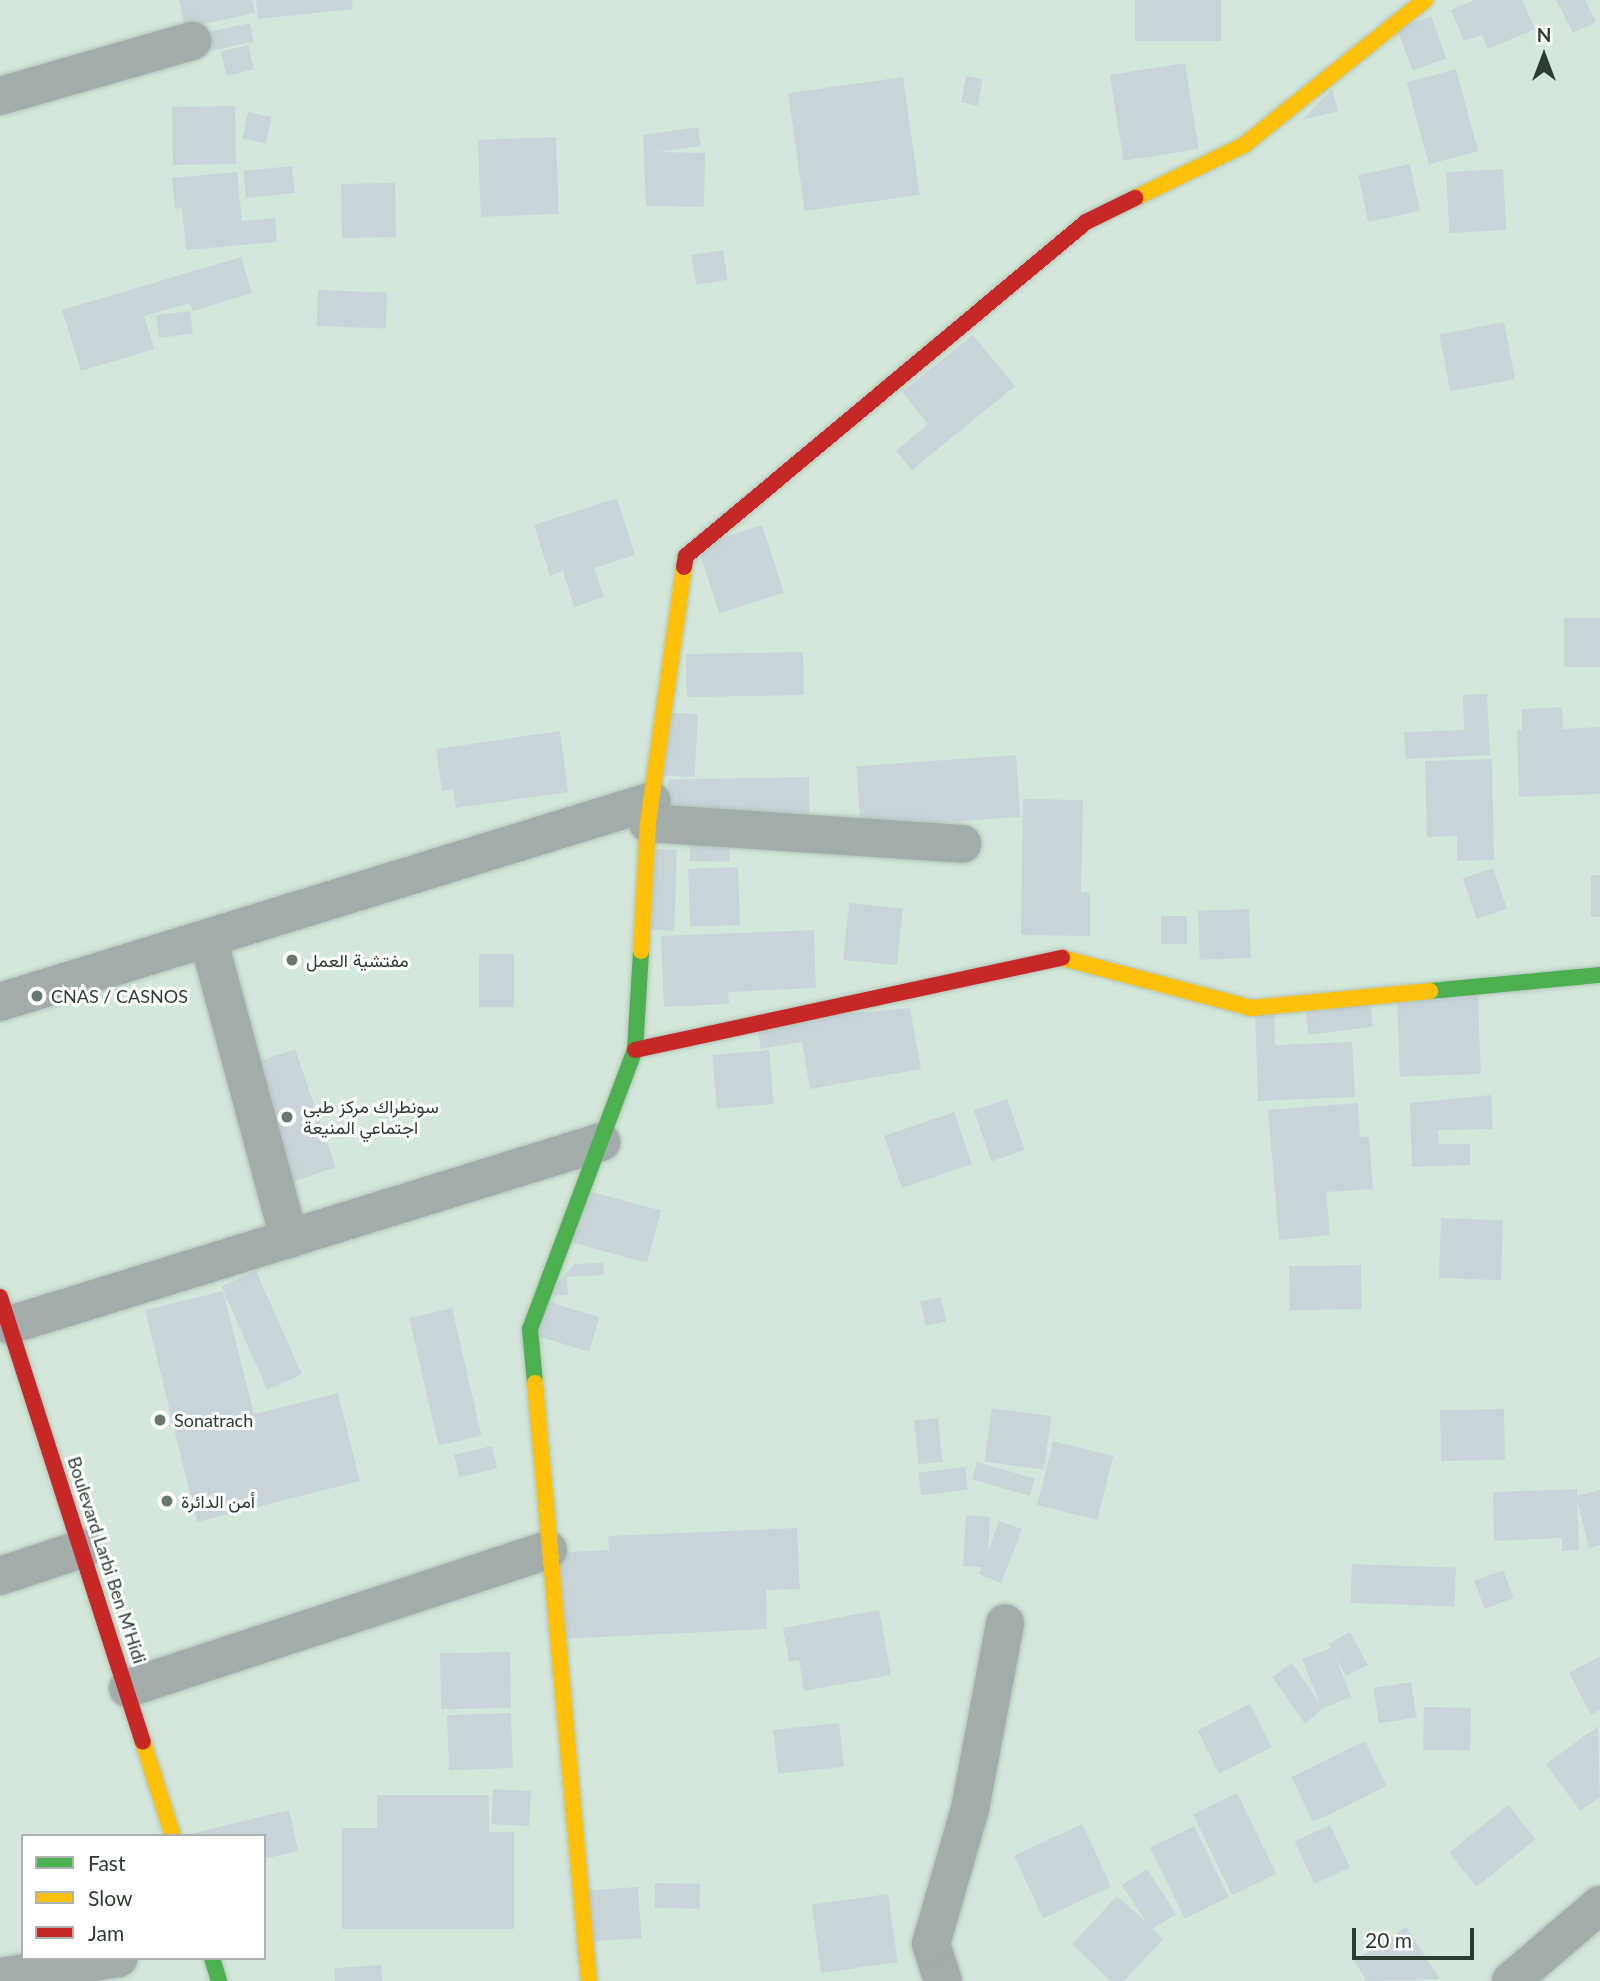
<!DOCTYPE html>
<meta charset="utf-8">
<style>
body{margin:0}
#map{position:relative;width:1600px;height:1981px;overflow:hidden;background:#d3e8da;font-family:Lato,Vazirmatn,sans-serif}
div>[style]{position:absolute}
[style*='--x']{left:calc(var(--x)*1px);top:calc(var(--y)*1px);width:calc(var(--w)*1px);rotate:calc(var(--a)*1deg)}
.building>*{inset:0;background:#c8d4da;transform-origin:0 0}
.roads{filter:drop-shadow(0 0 2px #b3c4b9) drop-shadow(0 0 2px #b3c4b9)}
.street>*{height:38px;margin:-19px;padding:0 19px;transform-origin:19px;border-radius:19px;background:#a2acab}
.fast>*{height:16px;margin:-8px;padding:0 8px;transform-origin:8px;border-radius:8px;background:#4caf50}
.slow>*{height:16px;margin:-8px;padding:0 8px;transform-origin:8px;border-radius:8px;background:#ffc107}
.jam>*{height:16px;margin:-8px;padding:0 8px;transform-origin:8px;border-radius:8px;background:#c62828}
.dots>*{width:19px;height:19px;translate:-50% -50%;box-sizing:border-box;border:4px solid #fff;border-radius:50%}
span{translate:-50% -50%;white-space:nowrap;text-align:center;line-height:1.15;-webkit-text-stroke:6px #fff;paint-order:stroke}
.poi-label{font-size:18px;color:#2d3c31}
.left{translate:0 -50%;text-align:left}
.street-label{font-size:18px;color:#2d3c31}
.legend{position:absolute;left:21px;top:1834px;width:245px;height:126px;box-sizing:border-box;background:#fff;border:2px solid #abb1ad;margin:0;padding:9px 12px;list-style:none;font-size:21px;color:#2d3c31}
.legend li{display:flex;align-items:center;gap:14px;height:35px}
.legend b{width:35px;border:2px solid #abb1ad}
.north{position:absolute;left:1509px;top:21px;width:70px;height:70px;-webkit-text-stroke:5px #fff;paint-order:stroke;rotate:0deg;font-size:19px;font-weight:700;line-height:28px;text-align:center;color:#2d3c31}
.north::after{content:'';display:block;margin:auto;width:24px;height:32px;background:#2d3c31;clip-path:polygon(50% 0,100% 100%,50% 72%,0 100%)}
.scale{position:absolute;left:1352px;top:1928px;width:122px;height:32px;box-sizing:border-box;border:4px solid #2d3c31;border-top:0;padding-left:9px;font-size:21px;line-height:24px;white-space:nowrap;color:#2d3c31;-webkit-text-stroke:5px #fff;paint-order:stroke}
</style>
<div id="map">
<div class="building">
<i style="clip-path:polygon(179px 0,252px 0,255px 13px,185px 28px)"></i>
<i style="clip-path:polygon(256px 0,352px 0,353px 9px,258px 19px)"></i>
<i style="left:1135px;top:0;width:86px;height:41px"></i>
<i style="clip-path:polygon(1474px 0,1522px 0,1535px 29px,1488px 49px,1482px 35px,1464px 41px,1451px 10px)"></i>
<i style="clip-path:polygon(1556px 0,1585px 0,1596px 22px,1573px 33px)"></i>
<i style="left:1431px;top:16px;width:45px;height:36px;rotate:70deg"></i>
<i style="left:250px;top:23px;width:19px;height:52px;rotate:78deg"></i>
<i style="left:248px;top:45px;width:25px;height:28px;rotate:76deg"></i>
<i style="left:1185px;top:63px;width:87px;height:76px;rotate:81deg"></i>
<i style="left:1456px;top:69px;width:85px;height:51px;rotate:75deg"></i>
<i style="left:966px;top:76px;width:17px;height:27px;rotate:10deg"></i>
<i style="left:903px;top:77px;width:119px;height:116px;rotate:82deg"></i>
<i style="clip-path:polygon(1332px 89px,1338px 111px,1302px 120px)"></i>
<i style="left:235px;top:106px;width:58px;height:63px;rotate:89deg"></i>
<i style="left:248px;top:112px;width:24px;height:27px;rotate:12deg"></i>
<i style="clip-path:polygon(698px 127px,701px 146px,658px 152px,705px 153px,704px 207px,646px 206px,643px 135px)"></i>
<i style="left:556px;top:137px;width:77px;height:78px;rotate:88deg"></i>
<i style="left:1410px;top:164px;width:48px;height:53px;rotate:78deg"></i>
<i style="left:292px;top:166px;width:27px;height:49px;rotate:84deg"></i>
<i style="left:1503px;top:169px;width:61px;height:57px;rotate:87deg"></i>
<i style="clip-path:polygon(237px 172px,242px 221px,275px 218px,277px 242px,186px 250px,182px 208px,175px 209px,172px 178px)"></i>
<i style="left:395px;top:183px;width:54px;height:54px;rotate:89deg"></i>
<i style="left:723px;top:250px;width:30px;height:32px;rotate:81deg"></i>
<i style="clip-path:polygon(241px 257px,252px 293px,193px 311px,190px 303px,144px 316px,154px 349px,81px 371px,62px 310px)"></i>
<i style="left:318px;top:290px;width:69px;height:36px;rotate:2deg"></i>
<i style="left:190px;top:311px;width:23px;height:34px;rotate:83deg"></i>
<i style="left:1504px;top:322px;width:58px;height:66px;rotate:79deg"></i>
<i style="clip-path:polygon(973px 335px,1015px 386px,912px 470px,896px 451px,928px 424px,902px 392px)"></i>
<i style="clip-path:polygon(617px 498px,635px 555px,594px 568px,604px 597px,574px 607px,563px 571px,550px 576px,534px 525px)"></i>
<i style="left:762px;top:525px;width:71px;height:68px;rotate:72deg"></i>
<i style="left:1600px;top:618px;width:49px;height:36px;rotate:90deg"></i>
<i style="left:803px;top:652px;width:43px;height:117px;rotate:89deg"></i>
<i style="clip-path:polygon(1487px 694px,1490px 755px,1406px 759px,1404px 732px,1464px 730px,1463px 695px)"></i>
<i style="clip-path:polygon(1562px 707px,1563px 729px,1600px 727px,1600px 794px,1519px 797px,1517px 730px,1522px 730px,1522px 709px)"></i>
<i style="left:660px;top:712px;width:38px;height:63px;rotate:3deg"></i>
<i style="clip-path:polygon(560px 731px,568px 792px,456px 808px,453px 789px,442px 791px,436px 749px)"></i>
<i style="left:1016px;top:755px;width:62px;height:160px;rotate:86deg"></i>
<i style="clip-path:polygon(1492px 759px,1494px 860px,1457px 861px,1457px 836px,1427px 837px,1425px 761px)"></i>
<i style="left:809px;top:777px;width:46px;height:141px;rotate:89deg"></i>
<i style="clip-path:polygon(1023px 799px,1083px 800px,1081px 892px,1090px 893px,1090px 936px,1021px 935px)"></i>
<i style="left:690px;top:840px;width:40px;height:21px;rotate:1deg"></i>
<i style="left:654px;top:849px;width:23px;height:81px;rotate:2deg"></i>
<i style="left:738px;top:867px;width:58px;height:50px;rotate:88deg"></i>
<i style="left:1493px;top:868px;width:43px;height:32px;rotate:71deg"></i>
<i style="left:1591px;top:875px;width:9px;height:42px"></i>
<i style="left:849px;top:903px;width:54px;height:57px;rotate:6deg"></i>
<i style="left:1249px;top:909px;width:49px;height:51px;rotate:88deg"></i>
<i style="left:1161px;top:916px;width:26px;height:28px"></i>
<i style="clip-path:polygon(814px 930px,816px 988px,728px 992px,729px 1004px,664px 1007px,661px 936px)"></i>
<i style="left:479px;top:954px;width:35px;height:53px"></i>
<i style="left:1478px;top:994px;width:80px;height:81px;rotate:88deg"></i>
<i style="left:1370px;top:1002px;width:25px;height:65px;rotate:83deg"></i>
<i style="clip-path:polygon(910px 1008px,921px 1069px,810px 1089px,802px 1042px,761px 1049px,756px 1022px)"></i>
<i style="clip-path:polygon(1255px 1011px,1274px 1011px,1275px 1045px,1352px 1042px,1355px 1097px,1258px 1101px)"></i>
<i style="left:295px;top:1049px;width:125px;height:58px;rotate:71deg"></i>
<i style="left:769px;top:1050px;width:54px;height:57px;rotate:85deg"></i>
<i style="clip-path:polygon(1491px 1095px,1493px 1129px,1438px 1130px,1439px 1144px,1470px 1144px,1470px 1165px,1412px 1167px,1410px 1103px)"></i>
<i style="left:1007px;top:1099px;width:54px;height:35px;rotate:71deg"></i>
<i style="clip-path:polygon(1358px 1103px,1360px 1137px,1369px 1137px,1373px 1189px,1326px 1192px,1330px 1235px,1279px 1240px,1268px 1110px)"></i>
<i style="left:954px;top:1112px;width:55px;height:74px;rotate:71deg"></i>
<i style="left:577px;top:1188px;width:87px;height:54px;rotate:15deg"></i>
<i style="left:1441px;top:1218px;width:62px;height:60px;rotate:2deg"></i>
<i style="clip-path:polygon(603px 1263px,604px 1275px,567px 1277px,568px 1295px,547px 1296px,574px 1264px)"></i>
<i style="left:1361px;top:1265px;width:44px;height:72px;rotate:89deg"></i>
<i style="left:256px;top:1271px;width:113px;height:38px;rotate:66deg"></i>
<i style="clip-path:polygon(223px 1291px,254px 1414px,338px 1393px,360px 1481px,197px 1522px,145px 1310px)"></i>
<i style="left:941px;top:1297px;width:25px;height:21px;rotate:78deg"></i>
<i style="left:543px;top:1300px;width:59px;height:36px;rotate:17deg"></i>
<i style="left:452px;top:1308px;width:131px;height:44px;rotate:77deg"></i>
<i style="left:992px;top:1408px;width:60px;height:54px;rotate:8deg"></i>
<i style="left:1504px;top:1409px;width:51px;height:64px;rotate:89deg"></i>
<i style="left:938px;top:1418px;width:44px;height:24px;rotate:84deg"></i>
<i style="left:1053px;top:1441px;width:62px;height:66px;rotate:14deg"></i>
<i style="left:492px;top:1446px;width:23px;height:39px;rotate:77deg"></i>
<i style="left:977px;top:1462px;width:60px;height:18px;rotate:16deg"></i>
<i style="left:965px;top:1467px;width:23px;height:47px;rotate:83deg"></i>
<i style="clip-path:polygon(1577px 1489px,1577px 1496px,1600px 1490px,1600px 1545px,1589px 1548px,1577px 1500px,1579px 1550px,1562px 1551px,1562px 1538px,1494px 1541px,1493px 1492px)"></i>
<i style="clip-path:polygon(966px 1515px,990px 1517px,988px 1552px,999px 1521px,1022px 1529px,1001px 1583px,979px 1574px,982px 1567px,963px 1566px)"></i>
<i style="clip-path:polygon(797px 1528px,800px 1589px,766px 1590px,767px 1629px,558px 1639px,554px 1553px,609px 1550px,608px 1536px)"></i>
<i style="left:1352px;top:1564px;width:104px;height:39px;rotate:2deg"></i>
<i style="left:1503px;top:1570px;width:30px;height:31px;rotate:69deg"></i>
<i style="clip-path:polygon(879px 1610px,891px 1675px,804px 1691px,799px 1660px,789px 1662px,783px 1628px)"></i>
<i style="clip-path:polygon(1350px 1632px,1368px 1665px,1346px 1676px,1336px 1658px,1351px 1697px,1323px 1708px,1305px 1724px,1272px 1677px,1292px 1663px,1320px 1704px,1302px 1659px,1331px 1648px,1328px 1644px)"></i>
<i style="left:510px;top:1652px;width:56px;height:70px;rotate:89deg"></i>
<i style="clip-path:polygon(1600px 1656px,1600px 1710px,1591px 1715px,1569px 1673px)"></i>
<i style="left:1411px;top:1682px;width:36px;height:38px;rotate:81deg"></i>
<i style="left:1250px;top:1704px;width:48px;height:59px;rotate:63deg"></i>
<i style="left:1424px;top:1707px;width:47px;height:43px;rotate:1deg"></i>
<i style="left:511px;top:1713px;width:55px;height:64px;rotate:88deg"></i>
<i style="left:839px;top:1723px;width:44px;height:66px;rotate:84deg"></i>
<i style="clip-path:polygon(1598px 1726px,1600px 1797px,1580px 1811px,1546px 1764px)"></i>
<i style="left:1365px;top:1741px;width:50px;height:82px;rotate:64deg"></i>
<i style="left:493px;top:1789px;width:38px;height:35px;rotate:3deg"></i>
<i style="left:1237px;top:1793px;width:90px;height:49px;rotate:64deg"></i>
<i style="clip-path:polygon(377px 1795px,489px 1795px,489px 1832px,514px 1832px,514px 1929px,342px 1929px,342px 1828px,377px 1828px)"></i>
<i style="left:1508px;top:1805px;width:44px;height:76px;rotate:51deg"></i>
<i style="clip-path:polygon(289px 1810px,298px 1851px,264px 1859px,264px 1836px,181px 1836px)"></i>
<i style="left:1082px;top:1824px;width:69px;height:75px;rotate:65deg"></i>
<i style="left:1330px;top:1825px;width:47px;height:39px;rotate:65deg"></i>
<i style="left:1194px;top:1826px;width:79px;height:49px;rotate:64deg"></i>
<i style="clip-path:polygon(1147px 1869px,1176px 1914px,1152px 1929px,1163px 1939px,1124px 1981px,1111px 1981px,1072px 1944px,1117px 1896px,1146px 1922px,1122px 1885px)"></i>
<i style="left:655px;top:1883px;width:45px;height:25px;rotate:1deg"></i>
<i style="left:638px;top:1887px;width:51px;height:58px;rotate:86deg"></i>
<i style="left:888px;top:1894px;width:69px;height:77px;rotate:82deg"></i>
<i style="clip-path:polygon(1406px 1927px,1440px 1979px,1367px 1981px,1354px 1961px)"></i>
<i style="left:381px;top:1965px;width:16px;height:47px;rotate:86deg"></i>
</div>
<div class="roads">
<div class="street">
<i style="--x:0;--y:96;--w:200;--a:-16"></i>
<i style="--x:648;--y:823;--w:315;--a:3.8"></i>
<i style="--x:208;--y:938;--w:312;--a:74.9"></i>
<i style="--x:0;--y:1002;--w:682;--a:-17.13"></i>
<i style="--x:10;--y:1325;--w:619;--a:-17.2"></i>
<i style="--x:0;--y:1576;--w:89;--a:-18.4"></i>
<i style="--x:128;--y:1688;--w:442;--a:-18.2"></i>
<i style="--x:0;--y:1977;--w:120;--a:-9.1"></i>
<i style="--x:943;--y:1981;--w:39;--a:-108"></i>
<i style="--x:931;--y:1944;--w:141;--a:-73.9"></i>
<i style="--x:970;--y:1809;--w:189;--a:-79.3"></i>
<i style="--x:1511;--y:1981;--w:117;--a:-40.5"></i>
</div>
<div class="fast">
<i style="--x:1430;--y:991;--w:171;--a:-5.4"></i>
<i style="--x:535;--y:1383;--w:54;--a:-95.3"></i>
<i style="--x:530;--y:1329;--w:298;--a:-69.4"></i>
<i style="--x:635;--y:1050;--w:99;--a:-86.5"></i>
<i style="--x:212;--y:1958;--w:24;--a:73"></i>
</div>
<div class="slow">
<i style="--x:1135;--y:198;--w:121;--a:-25.9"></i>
<i style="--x:1244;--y:145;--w:232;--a:-38.7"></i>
<i style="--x:641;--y:951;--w:128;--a:-86.9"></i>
<i style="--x:648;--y:823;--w:259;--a:-82"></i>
<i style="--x:1062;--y:958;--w:196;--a:14.8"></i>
<i style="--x:1251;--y:1008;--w:180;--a:-5.4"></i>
<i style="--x:535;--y:1383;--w:600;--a:84.84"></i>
<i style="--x:143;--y:1742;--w:99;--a:72.3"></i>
</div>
<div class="jam">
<i style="--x:684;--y:567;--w:11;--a:-80"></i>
<i style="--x:686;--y:556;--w:521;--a:-39.86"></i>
<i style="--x:1086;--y:222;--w:55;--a:-26.1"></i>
<i style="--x:635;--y:1050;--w:437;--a:-12.2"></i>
<i style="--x:0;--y:1297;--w:467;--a:72.2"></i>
</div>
</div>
<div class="dots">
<i style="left:292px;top:960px;background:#67786c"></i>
<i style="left:37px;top:996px;background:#67786c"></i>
<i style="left:287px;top:1117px;background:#67786c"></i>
<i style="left:160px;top:1420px;background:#67786c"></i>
<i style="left:167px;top:1501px;background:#67786c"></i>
</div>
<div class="poi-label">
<span class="left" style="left:306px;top:960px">مفتشية العمل</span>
<span class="left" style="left:51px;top:996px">CNAS / CASNOS</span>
<span class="left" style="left:303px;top:1117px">سونطراك مركز طبي<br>اجتماعي المنيعة</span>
<span class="left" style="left:174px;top:1420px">Sonatrach</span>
<span class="left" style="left:181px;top:1501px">أمن الدائرة</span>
</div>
<div class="street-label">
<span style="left:107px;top:1560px;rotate:72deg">Boulevard Larbi Ben M'Hidi</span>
</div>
<ul class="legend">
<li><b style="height:9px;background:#4caf50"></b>Fast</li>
<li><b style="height:9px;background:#ffc107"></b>Slow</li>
<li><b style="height:9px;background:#c62828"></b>Jam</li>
</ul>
<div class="north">N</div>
<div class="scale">20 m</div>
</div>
